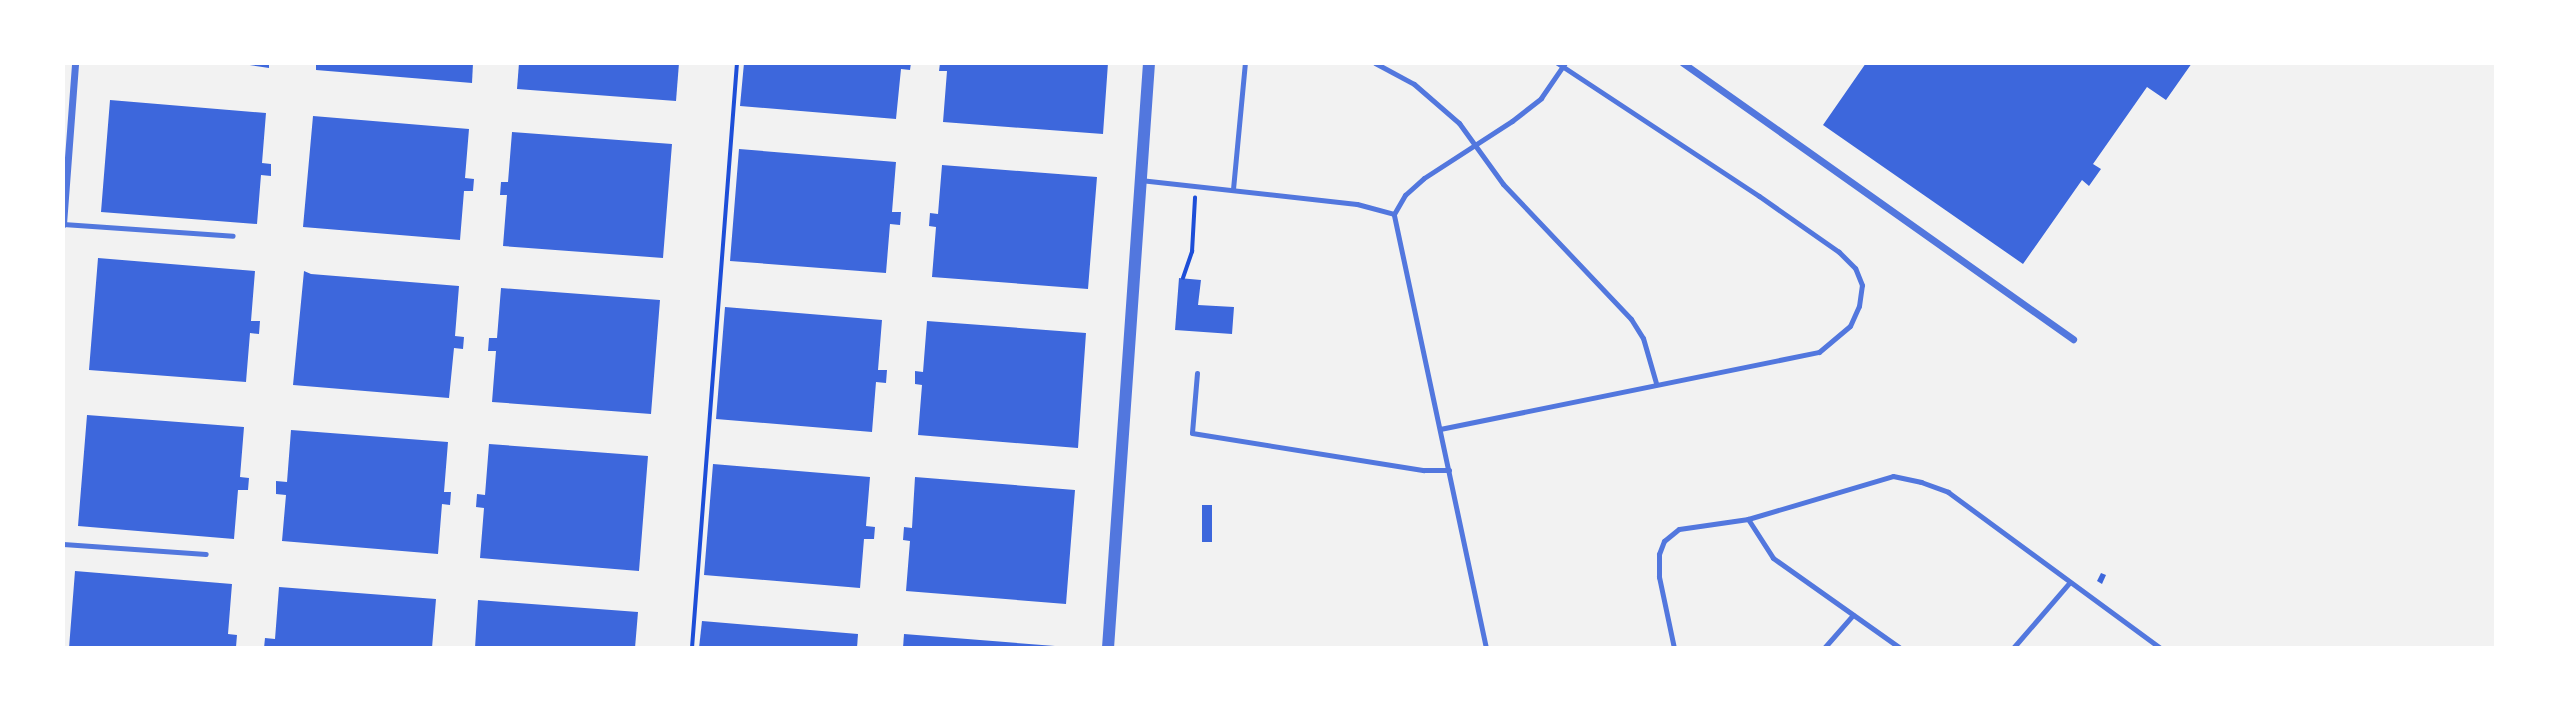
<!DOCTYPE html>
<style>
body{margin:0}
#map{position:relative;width:2559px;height:711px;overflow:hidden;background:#f2f2f2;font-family:Figtree,sans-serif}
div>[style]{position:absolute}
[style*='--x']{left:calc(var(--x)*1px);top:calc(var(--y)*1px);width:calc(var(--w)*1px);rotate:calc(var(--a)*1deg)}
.building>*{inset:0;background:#3d67dc;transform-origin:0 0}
.path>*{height:3.5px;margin:-1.75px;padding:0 1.75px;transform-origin:1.75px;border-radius:1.75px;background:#1d4ed8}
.service>*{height:5px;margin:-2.5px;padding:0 2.5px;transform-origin:2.5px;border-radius:2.5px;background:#5277de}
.minor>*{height:7px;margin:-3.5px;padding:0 3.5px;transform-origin:3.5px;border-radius:3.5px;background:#5277de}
.tertiary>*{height:12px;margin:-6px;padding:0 6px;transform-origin:6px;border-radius:6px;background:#5277de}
span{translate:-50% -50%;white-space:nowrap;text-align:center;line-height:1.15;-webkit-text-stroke:6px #fff;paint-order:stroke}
.frame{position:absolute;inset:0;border:65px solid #fff;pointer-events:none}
</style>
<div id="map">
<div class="building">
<i style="clip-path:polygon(237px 63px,269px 63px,269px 68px)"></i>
<i style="clip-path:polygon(316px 63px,473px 63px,472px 83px,316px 70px)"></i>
<i style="clip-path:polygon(519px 63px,679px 63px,676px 101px,517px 89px)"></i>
<i style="clip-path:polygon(744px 63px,911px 63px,910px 70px,901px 69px,896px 119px,740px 106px)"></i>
<i style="clip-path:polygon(940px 63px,1108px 63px,1103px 134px,943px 122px,947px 71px,939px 71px)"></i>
<i style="clip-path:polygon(1866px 63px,2192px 63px,2166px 100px,2147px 87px,2093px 164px,2101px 169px,2089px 186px,2082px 180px,2023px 264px,1823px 125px)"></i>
<i style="clip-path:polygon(110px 100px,266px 113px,262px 163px,271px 164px,271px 176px,261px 175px,257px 224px,101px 212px)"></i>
<i style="clip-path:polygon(313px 116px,469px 129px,465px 178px,474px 179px,473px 191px,464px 191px,460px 240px,303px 227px)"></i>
<i style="clip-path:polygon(512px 132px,672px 144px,663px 258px,503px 246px,507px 195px,500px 195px,501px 182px,508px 182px)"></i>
<i style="clip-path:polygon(739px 149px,896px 162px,892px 212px,901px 212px,900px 225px,890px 224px,886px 273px,730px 261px)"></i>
<i style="clip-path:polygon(942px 165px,1097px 177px,1088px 289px,932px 277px,936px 227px,929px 226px,930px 213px,938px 214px)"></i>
<i style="clip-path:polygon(98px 258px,255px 271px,251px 321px,260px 321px,259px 334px,250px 333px,246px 382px,89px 370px)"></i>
<i style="clip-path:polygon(304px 271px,311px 274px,459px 286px,455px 336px,464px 337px,463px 349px,454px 348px,449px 398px,293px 385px)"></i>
<i style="clip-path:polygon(1179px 278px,1201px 280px,1198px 305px,1234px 307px,1232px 334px,1175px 330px)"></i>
<i style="clip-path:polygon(501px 288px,660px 300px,651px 414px,492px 402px,496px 351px,488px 351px,489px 338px,497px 338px)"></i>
<i style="clip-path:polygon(725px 307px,882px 320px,878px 370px,887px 370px,886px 383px,876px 382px,872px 432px,716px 419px)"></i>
<i style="clip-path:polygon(927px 321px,1086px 333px,1078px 448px,918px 435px,922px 385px,915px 384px,915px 371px,923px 372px)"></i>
<i style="clip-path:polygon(87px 415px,244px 427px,240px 477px,249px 478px,248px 490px,238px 490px,234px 539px,78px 526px)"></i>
<i style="clip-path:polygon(291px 430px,448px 442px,444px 492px,451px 492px,450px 505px,442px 504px,438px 554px,282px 541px,286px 495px,276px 494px,276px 481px,287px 482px)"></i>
<i style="clip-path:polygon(489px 444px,648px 456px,639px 571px,480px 558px,484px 508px,476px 507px,477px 494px,485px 495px)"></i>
<i style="clip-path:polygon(713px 464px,870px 477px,866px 526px,875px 527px,874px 539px,864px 539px,860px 588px,704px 575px)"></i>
<i style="clip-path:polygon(915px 477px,1075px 490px,1066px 604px,906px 591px,910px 541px,903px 540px,904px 527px,912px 528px)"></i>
<i style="left:1202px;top:505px;width:10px;height:37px"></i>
<i style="clip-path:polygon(75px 571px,232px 584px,228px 634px,237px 635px,236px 647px,69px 648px)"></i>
<i style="clip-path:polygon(2101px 573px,2106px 575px,2102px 584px,2097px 581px)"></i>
<i style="clip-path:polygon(279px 587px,436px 599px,432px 648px,264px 648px,265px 638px,275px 639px)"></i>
<i style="clip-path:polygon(478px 600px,638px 612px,635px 648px,475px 648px)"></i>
<i style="clip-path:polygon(702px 621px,858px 634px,857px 648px,699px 648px)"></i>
<i style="clip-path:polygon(904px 634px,1055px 646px,1055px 648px,903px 648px)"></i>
</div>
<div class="path">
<i style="--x:1183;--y:278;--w:28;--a:-71"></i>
<i style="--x:1192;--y:252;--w:54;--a:-86.8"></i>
<i style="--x:692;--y:648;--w:587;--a:-85.6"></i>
</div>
<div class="service">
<i style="--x:1375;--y:63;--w:44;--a:28.3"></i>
<i style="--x:1414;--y:84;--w:60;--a:40.9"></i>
<i style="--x:1459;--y:123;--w:75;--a:54.2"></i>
<i style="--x:1503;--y:184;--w:186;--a:46.5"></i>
<i style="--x:1631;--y:319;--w:22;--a:58"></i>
<i style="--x:1643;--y:338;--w:47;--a:73.9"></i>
<i style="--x:1140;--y:180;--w:218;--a:6.3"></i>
<i style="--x:1357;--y:204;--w:38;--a:15"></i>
<i style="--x:1233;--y:189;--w:127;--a:-84.6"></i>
<i style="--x:63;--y:224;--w:170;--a:4"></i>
<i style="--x:1197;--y:373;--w:60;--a:94.8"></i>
<i style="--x:1192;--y:433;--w:235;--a:9.1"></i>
<i style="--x:1424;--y:470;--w:25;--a:0"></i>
<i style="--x:1440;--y:429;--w:387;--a:-11.5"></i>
<i style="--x:1819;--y:352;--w:40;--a:-40"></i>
<i style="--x:1850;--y:326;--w:22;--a:-66"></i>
<i style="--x:1859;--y:306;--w:21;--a:-82"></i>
<i style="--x:1862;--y:285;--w:18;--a:-112"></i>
<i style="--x:1855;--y:268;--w:23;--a:-135"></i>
<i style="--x:1839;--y:252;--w:98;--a:-145"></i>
<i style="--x:1759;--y:196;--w:242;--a:-146.6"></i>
<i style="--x:1748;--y:519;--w:46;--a:57.3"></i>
<i style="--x:1773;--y:558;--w:156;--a:35.3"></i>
<i style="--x:63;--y:544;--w:143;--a:4"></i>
<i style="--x:1486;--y:648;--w:444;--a:-102"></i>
<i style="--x:1394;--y:214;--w:22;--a:-60"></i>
<i style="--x:1405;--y:195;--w:25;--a:-42"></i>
<i style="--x:1424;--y:178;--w:105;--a:-32.9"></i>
<i style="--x:1512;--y:121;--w:37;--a:-38"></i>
<i style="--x:1541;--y:98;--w:42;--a:-55.6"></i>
<i style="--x:1674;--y:648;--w:73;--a:-101.9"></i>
<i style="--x:1659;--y:577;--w:23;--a:-90"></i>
<i style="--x:1659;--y:554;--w:14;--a:-69"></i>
<i style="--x:1664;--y:541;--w:19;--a:-39"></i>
<i style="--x:1679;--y:529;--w:70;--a:-8.2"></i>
<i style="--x:1748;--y:519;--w:151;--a:-16.5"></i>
<i style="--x:1893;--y:476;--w:29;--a:12"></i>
<i style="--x:1921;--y:482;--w:29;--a:20"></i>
<i style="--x:1948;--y:492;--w:263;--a:36.3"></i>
<i style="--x:1824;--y:648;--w:44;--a:-48.7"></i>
<i style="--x:2013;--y:648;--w:87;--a:-49.2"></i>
</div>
<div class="minor">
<i style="--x:1683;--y:63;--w:478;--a:35.3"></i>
<i style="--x:63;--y:224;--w:161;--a:-85.7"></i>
</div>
<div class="tertiary">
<i style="--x:1108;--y:648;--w:586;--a:-85.99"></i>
</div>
<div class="frame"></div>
</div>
